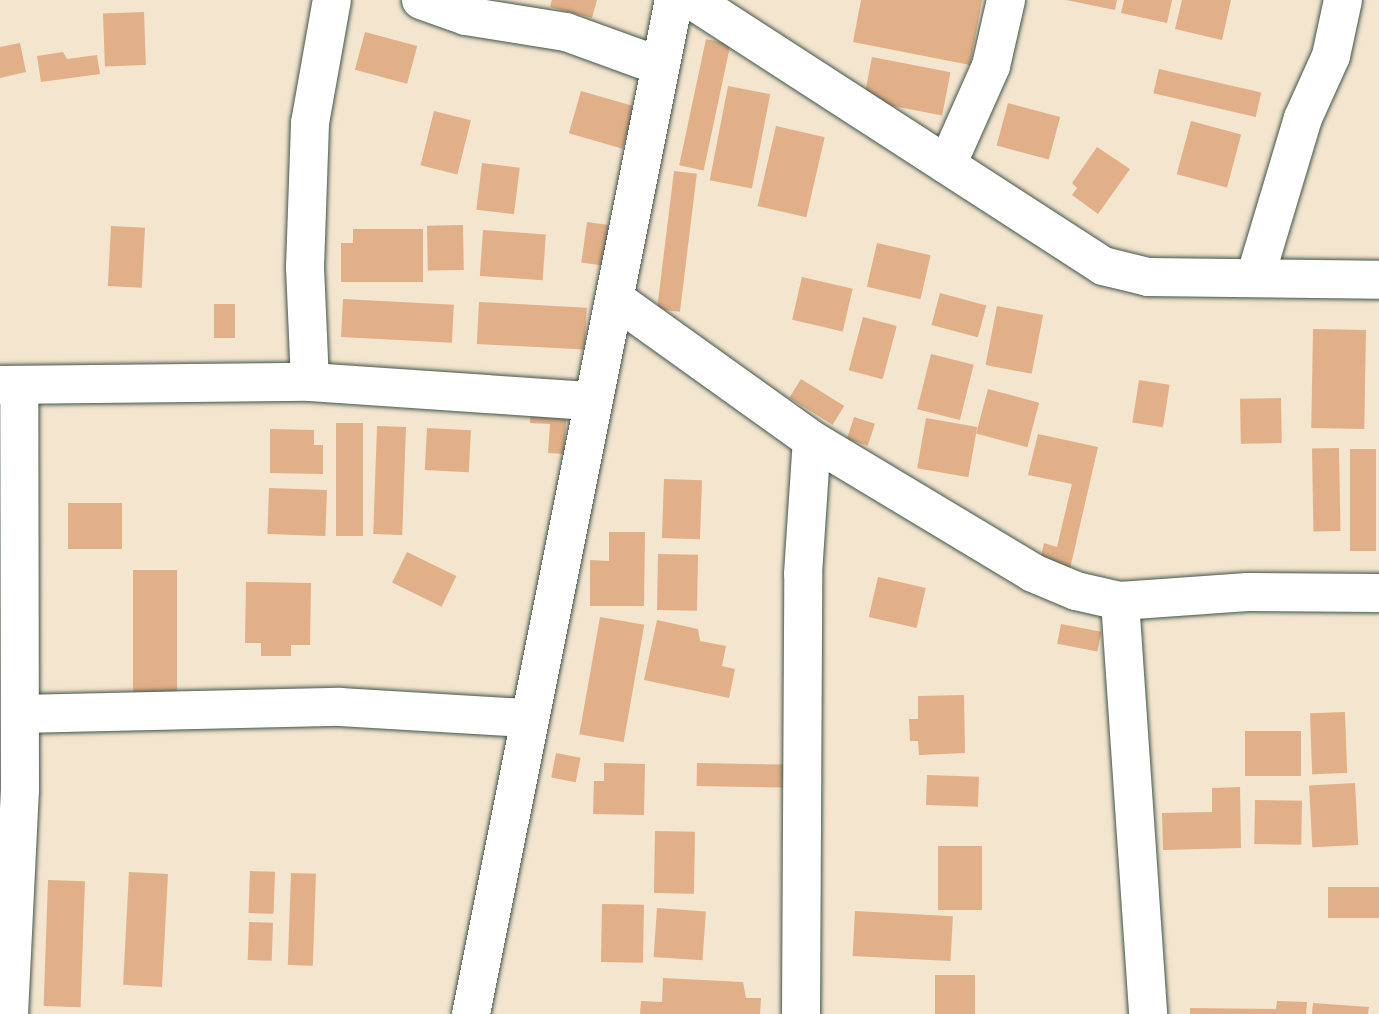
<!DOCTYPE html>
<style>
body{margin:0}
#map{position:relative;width:1379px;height:1014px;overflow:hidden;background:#f4e5ce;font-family:"Comic Neue",sans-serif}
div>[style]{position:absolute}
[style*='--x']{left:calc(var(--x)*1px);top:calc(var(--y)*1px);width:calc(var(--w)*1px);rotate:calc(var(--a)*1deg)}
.building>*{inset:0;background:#e1b089;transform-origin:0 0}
.roads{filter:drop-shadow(0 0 2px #3f564b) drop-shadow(0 0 2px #3f564b)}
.minor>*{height:38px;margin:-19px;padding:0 19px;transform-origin:19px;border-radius:19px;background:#fff}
span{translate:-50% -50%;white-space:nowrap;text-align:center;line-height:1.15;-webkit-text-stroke:5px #f7f3e8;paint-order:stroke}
</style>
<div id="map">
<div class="building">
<i style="clip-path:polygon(552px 0,597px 0,592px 18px,550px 7px)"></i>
<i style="clip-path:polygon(861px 0,982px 0,970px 65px,853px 42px)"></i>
<i style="clip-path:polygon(1066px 0,1117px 0,1115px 10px)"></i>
<i style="clip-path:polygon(1124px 0,1172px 0,1167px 23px,1121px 13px)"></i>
<i style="clip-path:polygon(1182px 0,1231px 0,1222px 40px,1175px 29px)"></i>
<i style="left:144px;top:12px;width:53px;height:41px;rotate:88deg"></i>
<i style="left:365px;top:32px;width:54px;height:39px;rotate:15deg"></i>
<i style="left:706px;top:39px;width:25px;height:129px;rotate:12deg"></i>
<i style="clip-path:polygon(20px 43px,26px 72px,0 78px,0 47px)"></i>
<i style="clip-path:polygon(63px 52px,67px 59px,97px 55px,100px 74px,41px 82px,37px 56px)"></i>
<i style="left:872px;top:57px;width:80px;height:44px;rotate:11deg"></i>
<i style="left:1159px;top:69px;width:105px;height:25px;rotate:13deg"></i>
<i style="left:728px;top:86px;width:43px;height:96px;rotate:11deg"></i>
<i style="left:581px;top:91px;width:56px;height:44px;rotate:16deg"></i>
<i style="left:1008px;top:103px;width:54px;height:44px;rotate:15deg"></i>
<i style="left:434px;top:111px;width:38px;height:56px;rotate:14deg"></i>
<i style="left:1191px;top:121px;width:52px;height:55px;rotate:15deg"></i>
<i style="left:776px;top:126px;width:50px;height:82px;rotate:13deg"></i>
<i style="clip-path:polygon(1097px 147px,1130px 169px,1098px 214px,1072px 195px,1077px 188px,1072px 183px)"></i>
<i style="left:482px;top:163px;width:38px;height:47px;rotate:7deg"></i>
<i style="left:674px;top:171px;width:23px;height:139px;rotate:7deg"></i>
<i style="left:587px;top:222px;width:27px;height:41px;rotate:8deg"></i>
<i style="left:463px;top:225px;width:45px;height:36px;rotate:89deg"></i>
<i style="left:111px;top:226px;width:34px;height:60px;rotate:3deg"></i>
<i style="clip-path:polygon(353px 229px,423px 229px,423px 282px,341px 282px,341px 243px,353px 243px)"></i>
<i style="left:483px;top:230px;width:63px;height:46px;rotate:4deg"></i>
<i style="left:877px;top:243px;width:55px;height:45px;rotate:13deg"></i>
<i style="left:802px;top:277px;width:52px;height:44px;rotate:13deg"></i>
<i style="left:940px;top:293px;width:48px;height:33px;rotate:15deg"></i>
<i style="left:343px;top:299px;width:111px;height:38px;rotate:3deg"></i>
<i style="left:479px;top:302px;width:108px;height:42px;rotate:3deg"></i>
<i style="left:214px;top:304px;width:21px;height:34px"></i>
<i style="left:997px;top:306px;width:47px;height:60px;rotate:11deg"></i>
<i style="left:863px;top:317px;width:35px;height:55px;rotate:15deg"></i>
<i style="left:1313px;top:329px;width:53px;height:99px;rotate:1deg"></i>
<i style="left:931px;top:354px;width:44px;height:57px;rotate:14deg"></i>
<i style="left:801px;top:379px;width:51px;height:22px;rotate:32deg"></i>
<i style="left:1139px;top:380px;width:31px;height:43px;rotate:9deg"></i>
<i style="left:988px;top:389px;width:53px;height:46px;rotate:15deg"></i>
<i style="left:1281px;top:398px;width:45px;height:41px;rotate:89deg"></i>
<i style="clip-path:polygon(531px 405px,567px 407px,564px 454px,548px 453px,550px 424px,530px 423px)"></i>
<i style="left:854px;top:417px;width:22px;height:23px;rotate:18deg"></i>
<i style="left:926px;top:418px;width:52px;height:51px;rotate:10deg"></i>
<i style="left:336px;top:423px;width:27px;height:113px"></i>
<i style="left:377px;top:426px;width:29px;height:108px;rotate:2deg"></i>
<i style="left:427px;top:428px;width:44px;height:42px;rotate:3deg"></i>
<i style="clip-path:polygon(270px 429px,314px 430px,314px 445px,323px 445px,323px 474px,270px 473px)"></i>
<i style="clip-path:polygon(1038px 434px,1098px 447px,1069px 573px,1039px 565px,1044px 543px,1057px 547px,1072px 484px,1028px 475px)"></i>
<i style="left:1339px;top:448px;width:83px;height:27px;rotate:89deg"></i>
<i style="left:1350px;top:449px;width:26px;height:102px"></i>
<i style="left:664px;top:479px;width:38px;height:59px;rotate:2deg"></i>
<i style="left:269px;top:488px;width:58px;height:46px;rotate:2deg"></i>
<i style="left:68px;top:503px;width:54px;height:46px"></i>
<i style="clip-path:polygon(609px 532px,645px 532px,644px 606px,590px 606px,590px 560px,609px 561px)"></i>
<i style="left:407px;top:552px;width:55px;height:34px;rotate:26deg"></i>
<i style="left:658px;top:554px;width:40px;height:56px;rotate:1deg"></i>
<i style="left:133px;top:570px;width:44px;height:122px"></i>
<i style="left:878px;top:577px;width:49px;height:41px;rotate:13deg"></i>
<i style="clip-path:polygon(246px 582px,311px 583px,310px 645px,291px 645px,291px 656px,261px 656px,261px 643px,245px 643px)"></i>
<i style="left:600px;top:617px;width:45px;height:119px;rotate:10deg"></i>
<i style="clip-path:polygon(657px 620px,698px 629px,700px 641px,726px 646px,722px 666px,735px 669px,729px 698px,644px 680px)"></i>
<i style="left:1061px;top:624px;width:41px;height:20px;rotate:11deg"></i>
<i style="clip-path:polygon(964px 695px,965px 753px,919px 755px,918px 741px,910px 741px,909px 719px,918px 719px,918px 696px)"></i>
<i style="left:1345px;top:712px;width:61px;height:35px;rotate:88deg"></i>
<i style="left:1245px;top:731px;width:56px;height:45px"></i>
<i style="left:556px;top:753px;width:25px;height:25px;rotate:11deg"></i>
<i style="clip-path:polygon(604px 763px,645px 764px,644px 815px,593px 814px,594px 781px,604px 781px)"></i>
<i style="left:697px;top:763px;width:87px;height:23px;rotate:1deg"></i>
<i style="left:927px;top:775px;width:52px;height:30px;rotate:2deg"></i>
<i style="left:1355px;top:783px;width:62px;height:46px;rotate:87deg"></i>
<i style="clip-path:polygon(1240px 787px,1241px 848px,1163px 850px,1162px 813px,1212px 812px,1212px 788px)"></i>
<i style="left:1255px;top:800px;width:47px;height:44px;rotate:1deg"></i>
<i style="left:655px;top:831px;width:40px;height:62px;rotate:1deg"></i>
<i style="left:938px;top:846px;width:44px;height:64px"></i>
<i style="left:250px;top:871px;width:25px;height:42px;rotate:2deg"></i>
<i style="left:129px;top:872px;width:39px;height:113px;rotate:3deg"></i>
<i style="left:291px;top:873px;width:25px;height:92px;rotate:2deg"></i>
<i style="left:48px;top:880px;width:37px;height:126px;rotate:2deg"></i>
<i style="left:1328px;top:887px;width:51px;height:31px"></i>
<i style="left:602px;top:904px;width:42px;height:58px;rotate:1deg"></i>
<i style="left:657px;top:908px;width:49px;height:49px;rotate:4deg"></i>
<i style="left:855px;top:911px;width:98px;height:45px;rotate:3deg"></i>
<i style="left:249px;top:922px;width:24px;height:38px;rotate:2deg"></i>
<i style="left:935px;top:975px;width:40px;height:39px"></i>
<i style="clip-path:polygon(663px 978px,743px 982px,746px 998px,761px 998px,760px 1014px,640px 1014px,641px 1001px,662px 1002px)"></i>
<i style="clip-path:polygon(1277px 1001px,1307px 1002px,1306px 1014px,1190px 1014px,1190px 1008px,1276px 1009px)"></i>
<i style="clip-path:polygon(1313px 1003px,1369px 1007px,1368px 1014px,1312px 1014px)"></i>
</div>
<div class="roads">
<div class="minor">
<i style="--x:421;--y:0;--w:48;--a:19.6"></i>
<i style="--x:466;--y:16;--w:101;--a:9.1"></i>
<i style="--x:566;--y:32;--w:100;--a:19.9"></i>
<i style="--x:692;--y:0;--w:490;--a:32.9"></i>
<i style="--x:1103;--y:266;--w:46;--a:13.7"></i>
<i style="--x:1148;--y:277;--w:231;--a:0.7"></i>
<i style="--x:947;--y:165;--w:108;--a:-66"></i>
<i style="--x:991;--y:66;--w:68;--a:-77.2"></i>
<i style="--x:1255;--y:278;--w:167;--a:-73.3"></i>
<i style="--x:1303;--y:118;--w:68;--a:-65.7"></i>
<i style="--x:1331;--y:56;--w:57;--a:-77.9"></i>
<i style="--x:615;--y:299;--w:242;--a:35.6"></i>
<i style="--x:812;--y:440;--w:258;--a:31"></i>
<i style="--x:1033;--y:573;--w:47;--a:22.7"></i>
<i style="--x:1076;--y:591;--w:45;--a:12.8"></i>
<i style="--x:1120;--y:601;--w:128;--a:-4"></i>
<i style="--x:1248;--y:592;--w:131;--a:0.4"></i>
<i style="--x:310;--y:382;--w:115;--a:-92.5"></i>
<i style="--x:305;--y:267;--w:144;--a:-88"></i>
<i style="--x:310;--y:123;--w:125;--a:-79.9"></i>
<i style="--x:0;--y:385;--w:310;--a:-0.6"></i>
<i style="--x:310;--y:382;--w:283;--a:3.9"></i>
<i style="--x:1120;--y:601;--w:414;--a:86.1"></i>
<i style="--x:20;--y:714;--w:320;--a:-1.3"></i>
<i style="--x:340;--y:707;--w:186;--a:3.4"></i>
<i style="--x:9;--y:1014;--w:224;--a:-87.2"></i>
<i style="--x:20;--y:790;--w:405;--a:-90.1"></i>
<i style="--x:471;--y:1014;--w:1034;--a:-78.68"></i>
<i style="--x:801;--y:1014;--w:440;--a:-89.7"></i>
<i style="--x:803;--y:574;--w:134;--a:-86.2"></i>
</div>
</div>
</div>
